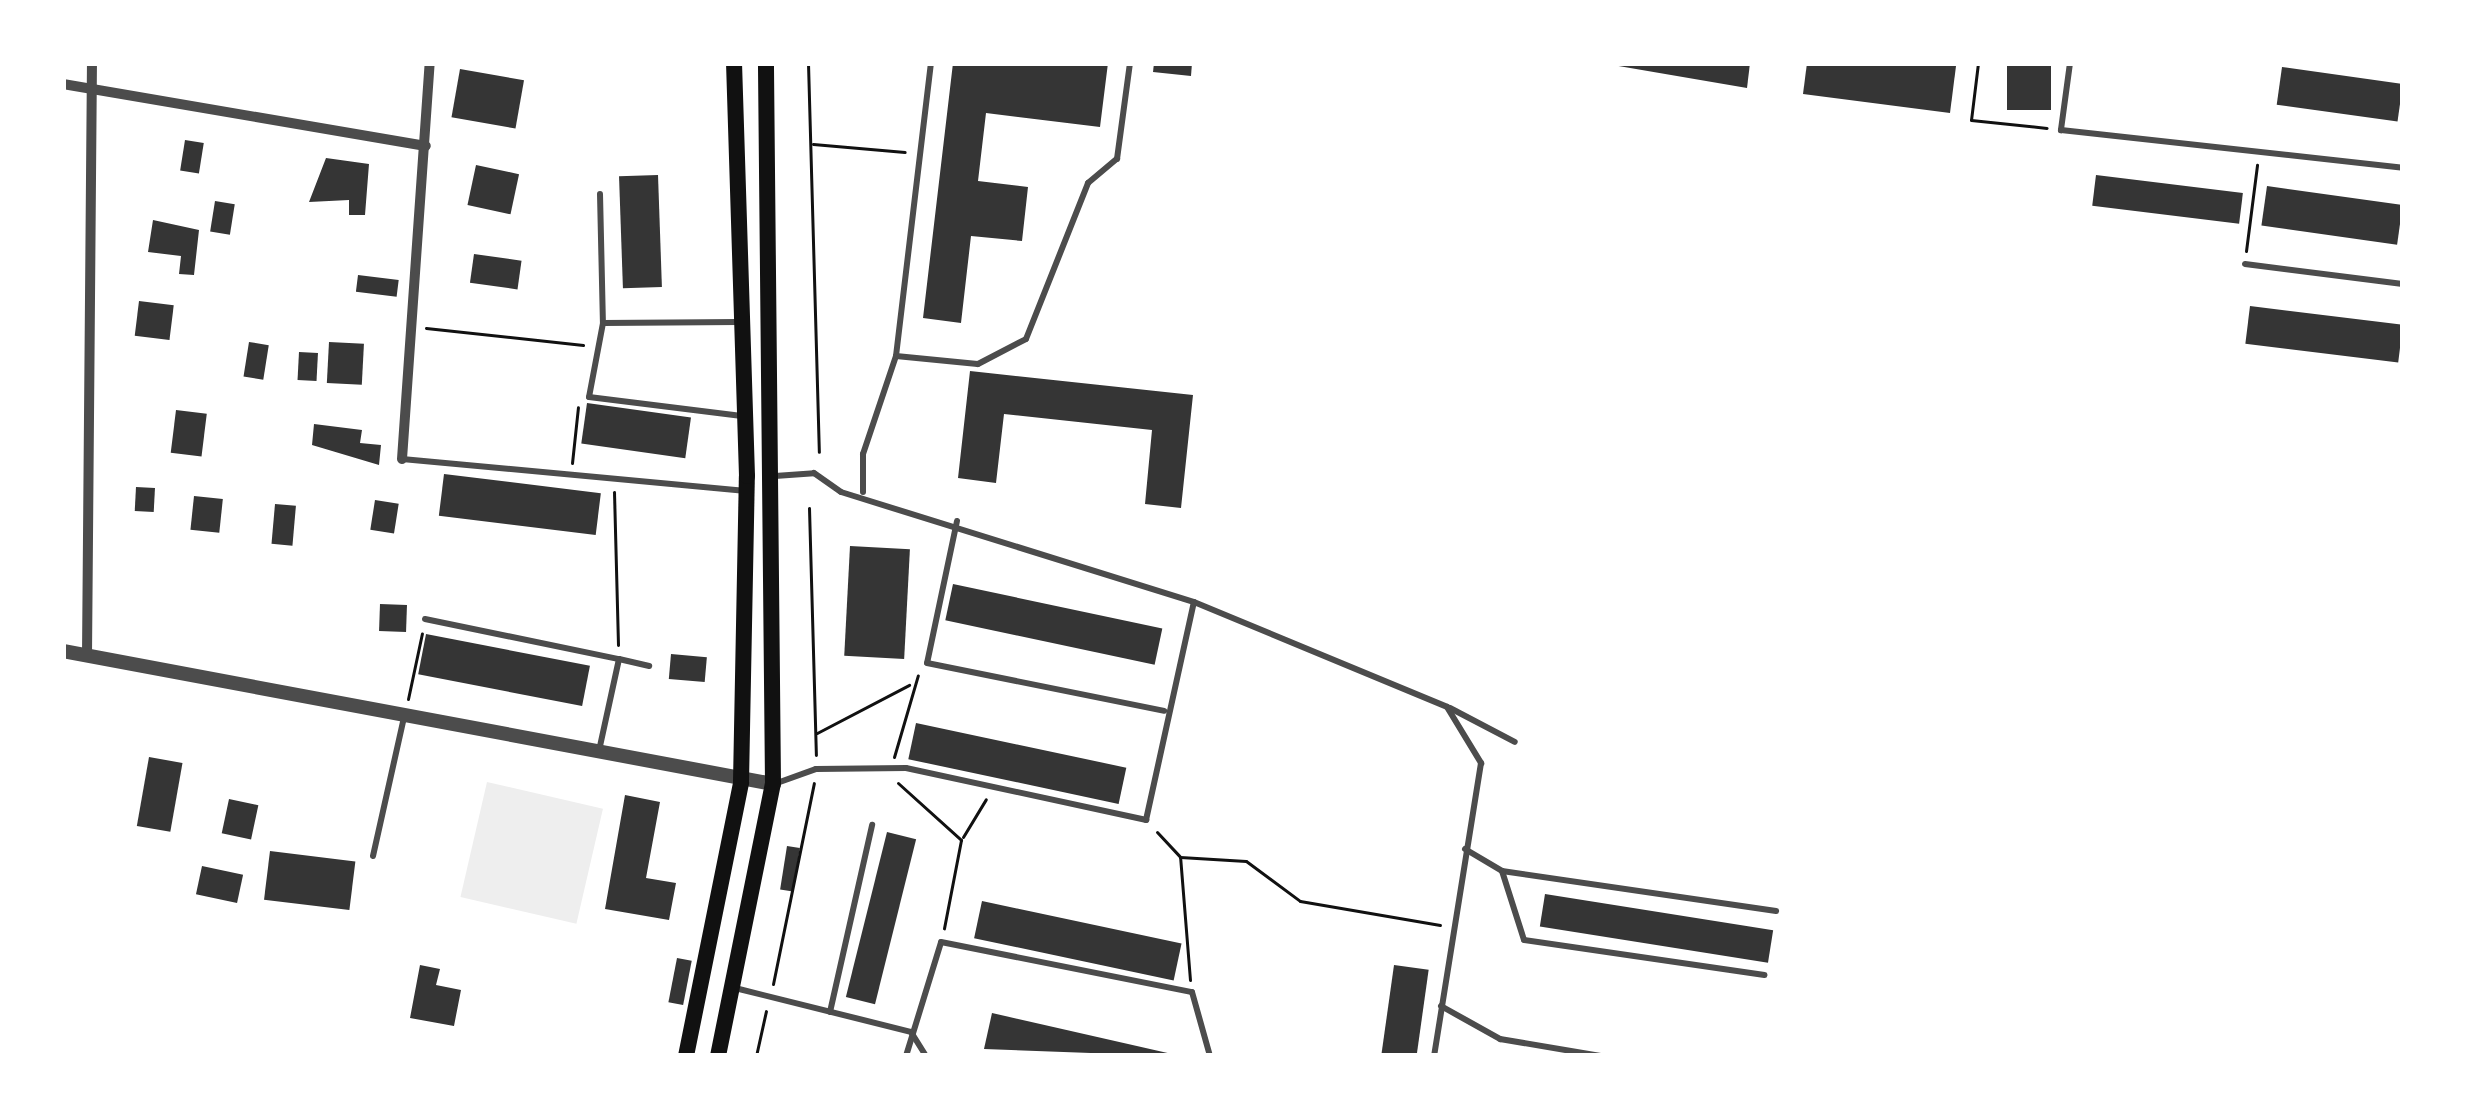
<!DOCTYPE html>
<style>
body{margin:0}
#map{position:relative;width:2466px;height:1119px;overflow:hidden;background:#fff;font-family:Commissioner,sans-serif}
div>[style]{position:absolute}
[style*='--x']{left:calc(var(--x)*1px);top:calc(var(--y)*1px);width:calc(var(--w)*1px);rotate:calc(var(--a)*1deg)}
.green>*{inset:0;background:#eee;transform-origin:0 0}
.building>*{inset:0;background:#353535;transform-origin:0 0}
.path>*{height:3px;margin:-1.5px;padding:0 1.5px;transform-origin:1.5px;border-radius:1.5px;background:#111}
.service>*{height:6px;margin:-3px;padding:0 3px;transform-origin:3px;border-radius:3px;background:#4c4c4c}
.minor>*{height:10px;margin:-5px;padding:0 5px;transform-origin:5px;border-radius:5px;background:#4c4c4c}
.tertiary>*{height:14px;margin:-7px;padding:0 7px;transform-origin:7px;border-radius:7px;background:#4c4c4c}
.primary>*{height:16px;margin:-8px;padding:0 8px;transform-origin:8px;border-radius:8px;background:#111}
span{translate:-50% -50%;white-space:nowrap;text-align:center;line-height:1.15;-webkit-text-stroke:12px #fff;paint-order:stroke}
.frame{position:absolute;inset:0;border:66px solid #fff;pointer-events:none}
</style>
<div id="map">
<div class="green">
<i style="left:487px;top:782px;width:119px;height:118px;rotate:13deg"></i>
</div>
<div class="building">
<i style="clip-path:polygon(953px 63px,1108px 63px,1100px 127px,986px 113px,978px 181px,1028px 187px,1022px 241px,971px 236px,961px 323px,923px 318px)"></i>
<i style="clip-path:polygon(1154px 63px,1192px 63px,1191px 76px,1153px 72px)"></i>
<i style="clip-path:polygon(1601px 63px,1750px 63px,1747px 88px)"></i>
<i style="clip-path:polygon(1807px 63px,1956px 66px,1950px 113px,1803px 94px)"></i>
<i style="left:2007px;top:63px;width:44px;height:47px"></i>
<i style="left:2282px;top:67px;width:122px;height:38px;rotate:8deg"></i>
<i style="left:460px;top:69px;width:65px;height:49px;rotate:10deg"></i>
<i style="left:185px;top:140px;width:19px;height:31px;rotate:9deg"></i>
<i style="clip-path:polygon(326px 158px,369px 164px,365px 215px,349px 215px,349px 200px,309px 202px)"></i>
<i style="left:476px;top:165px;width:44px;height:41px;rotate:12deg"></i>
<i style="left:658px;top:175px;width:112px;height:39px;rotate:88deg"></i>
<i style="left:2096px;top:175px;width:148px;height:31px;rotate:7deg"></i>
<i style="left:2267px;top:186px;width:137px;height:40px;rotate:8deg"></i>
<i style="left:215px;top:201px;width:20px;height:31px;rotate:9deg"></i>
<i style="clip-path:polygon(153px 220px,199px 230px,194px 275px,179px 274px,181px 256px,148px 252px)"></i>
<i style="left:474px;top:254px;width:48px;height:29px;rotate:8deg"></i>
<i style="left:358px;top:275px;width:41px;height:17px;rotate:7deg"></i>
<i style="left:139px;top:301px;width:35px;height:35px;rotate:7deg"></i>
<i style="left:2250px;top:306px;width:154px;height:38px;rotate:7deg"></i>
<i style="left:249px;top:342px;width:20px;height:35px;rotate:9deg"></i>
<i style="left:329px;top:342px;width:35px;height:41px;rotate:3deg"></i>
<i style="left:299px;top:352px;width:19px;height:28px;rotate:3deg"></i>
<i style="clip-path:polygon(970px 371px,1193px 395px,1181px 508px,1145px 504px,1152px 430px,1004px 414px,996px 483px,958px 478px)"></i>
<i style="left:587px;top:403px;width:105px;height:41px;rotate:8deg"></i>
<i style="left:176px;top:410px;width:31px;height:43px;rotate:7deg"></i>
<i style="clip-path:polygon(314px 424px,362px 430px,360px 443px,381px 445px,379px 465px,312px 445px)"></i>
<i style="left:444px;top:474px;width:158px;height:42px;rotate:7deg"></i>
<i style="left:136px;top:487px;width:19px;height:24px;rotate:3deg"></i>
<i style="left:194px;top:496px;width:29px;height:34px;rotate:6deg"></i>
<i style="left:375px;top:500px;width:24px;height:30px;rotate:9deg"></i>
<i style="left:275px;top:504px;width:21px;height:40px;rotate:5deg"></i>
<i style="left:850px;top:546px;width:60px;height:110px;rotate:3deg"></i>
<i style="left:953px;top:584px;width:214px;height:37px;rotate:12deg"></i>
<i style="left:380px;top:604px;width:27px;height:27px;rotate:2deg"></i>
<i style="left:426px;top:634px;width:167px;height:41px;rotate:11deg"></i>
<i style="left:671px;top:654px;width:36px;height:25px;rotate:5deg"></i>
<i style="left:916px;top:723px;width:215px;height:37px;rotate:12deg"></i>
<i style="left:149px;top:757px;width:34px;height:70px;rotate:10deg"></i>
<i style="clip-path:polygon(625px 795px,660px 802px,646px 878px,676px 883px,669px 920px,605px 909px)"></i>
<i style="left:229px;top:799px;width:30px;height:35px;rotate:12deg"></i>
<i style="left:887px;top:832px;width:30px;height:170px;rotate:14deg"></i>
<i style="left:787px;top:846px;width:13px;height:44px;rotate:9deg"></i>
<i style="left:270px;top:851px;width:86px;height:49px;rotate:7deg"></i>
<i style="left:202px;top:866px;width:42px;height:29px;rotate:12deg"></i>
<i style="left:1545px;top:894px;width:231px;height:33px;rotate:9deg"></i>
<i style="left:982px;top:901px;width:204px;height:38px;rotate:12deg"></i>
<i style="left:677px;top:958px;width:15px;height:45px;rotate:11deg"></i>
<i style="clip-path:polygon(420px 965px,440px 969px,436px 985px,461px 990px,454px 1026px,410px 1018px)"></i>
<i style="left:1394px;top:965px;width:35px;height:92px;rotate:8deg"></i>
<i style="clip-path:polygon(992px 1013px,1172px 1054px,1172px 1056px,984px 1049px)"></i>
</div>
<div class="path">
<i style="--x:808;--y:63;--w:389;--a:88.4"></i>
<i style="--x:1978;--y:63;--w:57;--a:97"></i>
<i style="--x:1971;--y:120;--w:76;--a:6"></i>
<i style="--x:813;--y:144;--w:92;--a:5"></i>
<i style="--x:2246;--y:251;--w:87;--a:-82.7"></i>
<i style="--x:426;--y:328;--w:158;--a:6.2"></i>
<i style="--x:572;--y:463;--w:56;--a:-83.9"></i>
<i style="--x:614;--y:492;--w:153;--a:88.5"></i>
<i style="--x:809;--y:508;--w:247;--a:88.4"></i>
<i style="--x:408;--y:699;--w:67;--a:-78"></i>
<i style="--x:817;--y:733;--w:104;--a:-27.6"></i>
<i style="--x:894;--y:757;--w:85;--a:-73.7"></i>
<i style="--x:898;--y:783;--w:85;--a:42.1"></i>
<i style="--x:961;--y:840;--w:90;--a:100.9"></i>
<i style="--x:1157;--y:832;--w:33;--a:47"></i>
<i style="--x:963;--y:837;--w:44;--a:-58.8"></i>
<i style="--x:1190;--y:980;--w:123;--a:-94.6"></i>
<i style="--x:1180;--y:857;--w:66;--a:3.5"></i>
<i style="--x:1246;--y:861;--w:67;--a:36.5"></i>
<i style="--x:1300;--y:901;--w:142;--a:9.7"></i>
<i style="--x:773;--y:984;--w:205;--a:-78.5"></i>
<i style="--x:756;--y:1056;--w:46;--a:-77.5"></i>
</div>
<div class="service">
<i style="--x:2070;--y:63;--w:68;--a:97.7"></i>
<i style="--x:2061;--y:130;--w:344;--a:6.3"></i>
<i style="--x:600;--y:194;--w:129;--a:88.7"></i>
<i style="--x:603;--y:323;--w:75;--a:100.7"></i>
<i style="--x:589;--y:397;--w:154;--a:7.1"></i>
<i style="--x:2245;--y:264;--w:159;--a:7.2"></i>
<i style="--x:603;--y:323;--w:135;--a:-0.4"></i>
<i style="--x:896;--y:356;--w:82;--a:5.6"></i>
<i style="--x:978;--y:364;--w:54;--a:-27.5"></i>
<i style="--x:1026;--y:339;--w:168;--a:-68.3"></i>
<i style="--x:1088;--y:183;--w:38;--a:-40"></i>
<i style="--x:1117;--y:159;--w:97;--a:-82.3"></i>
<i style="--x:402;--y:459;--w:343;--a:5.3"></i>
<i style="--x:775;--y:476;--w:39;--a:-4"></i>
<i style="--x:814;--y:473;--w:33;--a:35"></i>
<i style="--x:841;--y:492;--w:370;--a:17.3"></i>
<i style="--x:1194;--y:602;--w:274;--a:22.5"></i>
<i style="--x:1447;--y:707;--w:66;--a:58.7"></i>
<i style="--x:1481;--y:763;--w:297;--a:99.1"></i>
<i style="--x:863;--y:492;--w:38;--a:-90"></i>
<i style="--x:863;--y:454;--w:103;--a:-71.4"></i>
<i style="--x:896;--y:356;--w:295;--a:-83.2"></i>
<i style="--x:957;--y:521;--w:145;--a:101.9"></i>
<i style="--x:927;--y:663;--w:242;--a:11.4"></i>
<i style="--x:425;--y:619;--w:198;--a:11.7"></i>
<i style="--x:619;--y:659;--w:94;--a:102.3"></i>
<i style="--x:619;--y:659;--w:31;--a:13"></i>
<i style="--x:1450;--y:708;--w:73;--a:27.6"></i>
<i style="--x:777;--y:783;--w:41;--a:-19.7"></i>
<i style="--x:816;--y:769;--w:90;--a:-0.6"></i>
<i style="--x:906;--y:768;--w:246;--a:12.2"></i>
<i style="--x:1146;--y:820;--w:223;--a:-77.6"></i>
<i style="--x:1465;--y:849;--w:43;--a:30.7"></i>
<i style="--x:1502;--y:871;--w:277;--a:8.3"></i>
<i style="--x:373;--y:856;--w:142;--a:-77.4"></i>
<i style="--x:1502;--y:871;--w:72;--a:72.3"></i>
<i style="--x:1524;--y:940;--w:243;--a:8.3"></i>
<i style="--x:735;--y:988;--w:181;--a:14"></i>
<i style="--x:911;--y:1032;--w:28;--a:58"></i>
<i style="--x:1441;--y:1006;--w:68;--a:29.2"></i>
<i style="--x:1500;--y:1039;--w:102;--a:9.6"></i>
<i style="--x:830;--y:1012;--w:192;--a:-77.3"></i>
<i style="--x:906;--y:1056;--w:119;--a:-72.9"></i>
<i style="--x:941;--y:942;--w:256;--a:11.3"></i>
<i style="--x:1192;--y:992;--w:66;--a:74.3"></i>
</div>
<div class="minor">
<i style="--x:63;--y:84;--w:368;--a:9.7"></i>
<i style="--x:402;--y:459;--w:397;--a:-86"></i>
<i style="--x:87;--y:656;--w:593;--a:-89.52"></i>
</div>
<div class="tertiary">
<i style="--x:63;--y:651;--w:722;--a:10.61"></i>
</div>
<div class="primary">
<i style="--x:686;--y:1056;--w:279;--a:-78.6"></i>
<i style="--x:741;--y:782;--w:306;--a:-88.9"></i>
<i style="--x:747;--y:476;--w:413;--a:-91.8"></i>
<i style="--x:718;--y:1056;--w:278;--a:-78.6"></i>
<i style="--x:773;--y:784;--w:721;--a:-90.56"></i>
</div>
<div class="frame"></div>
</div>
